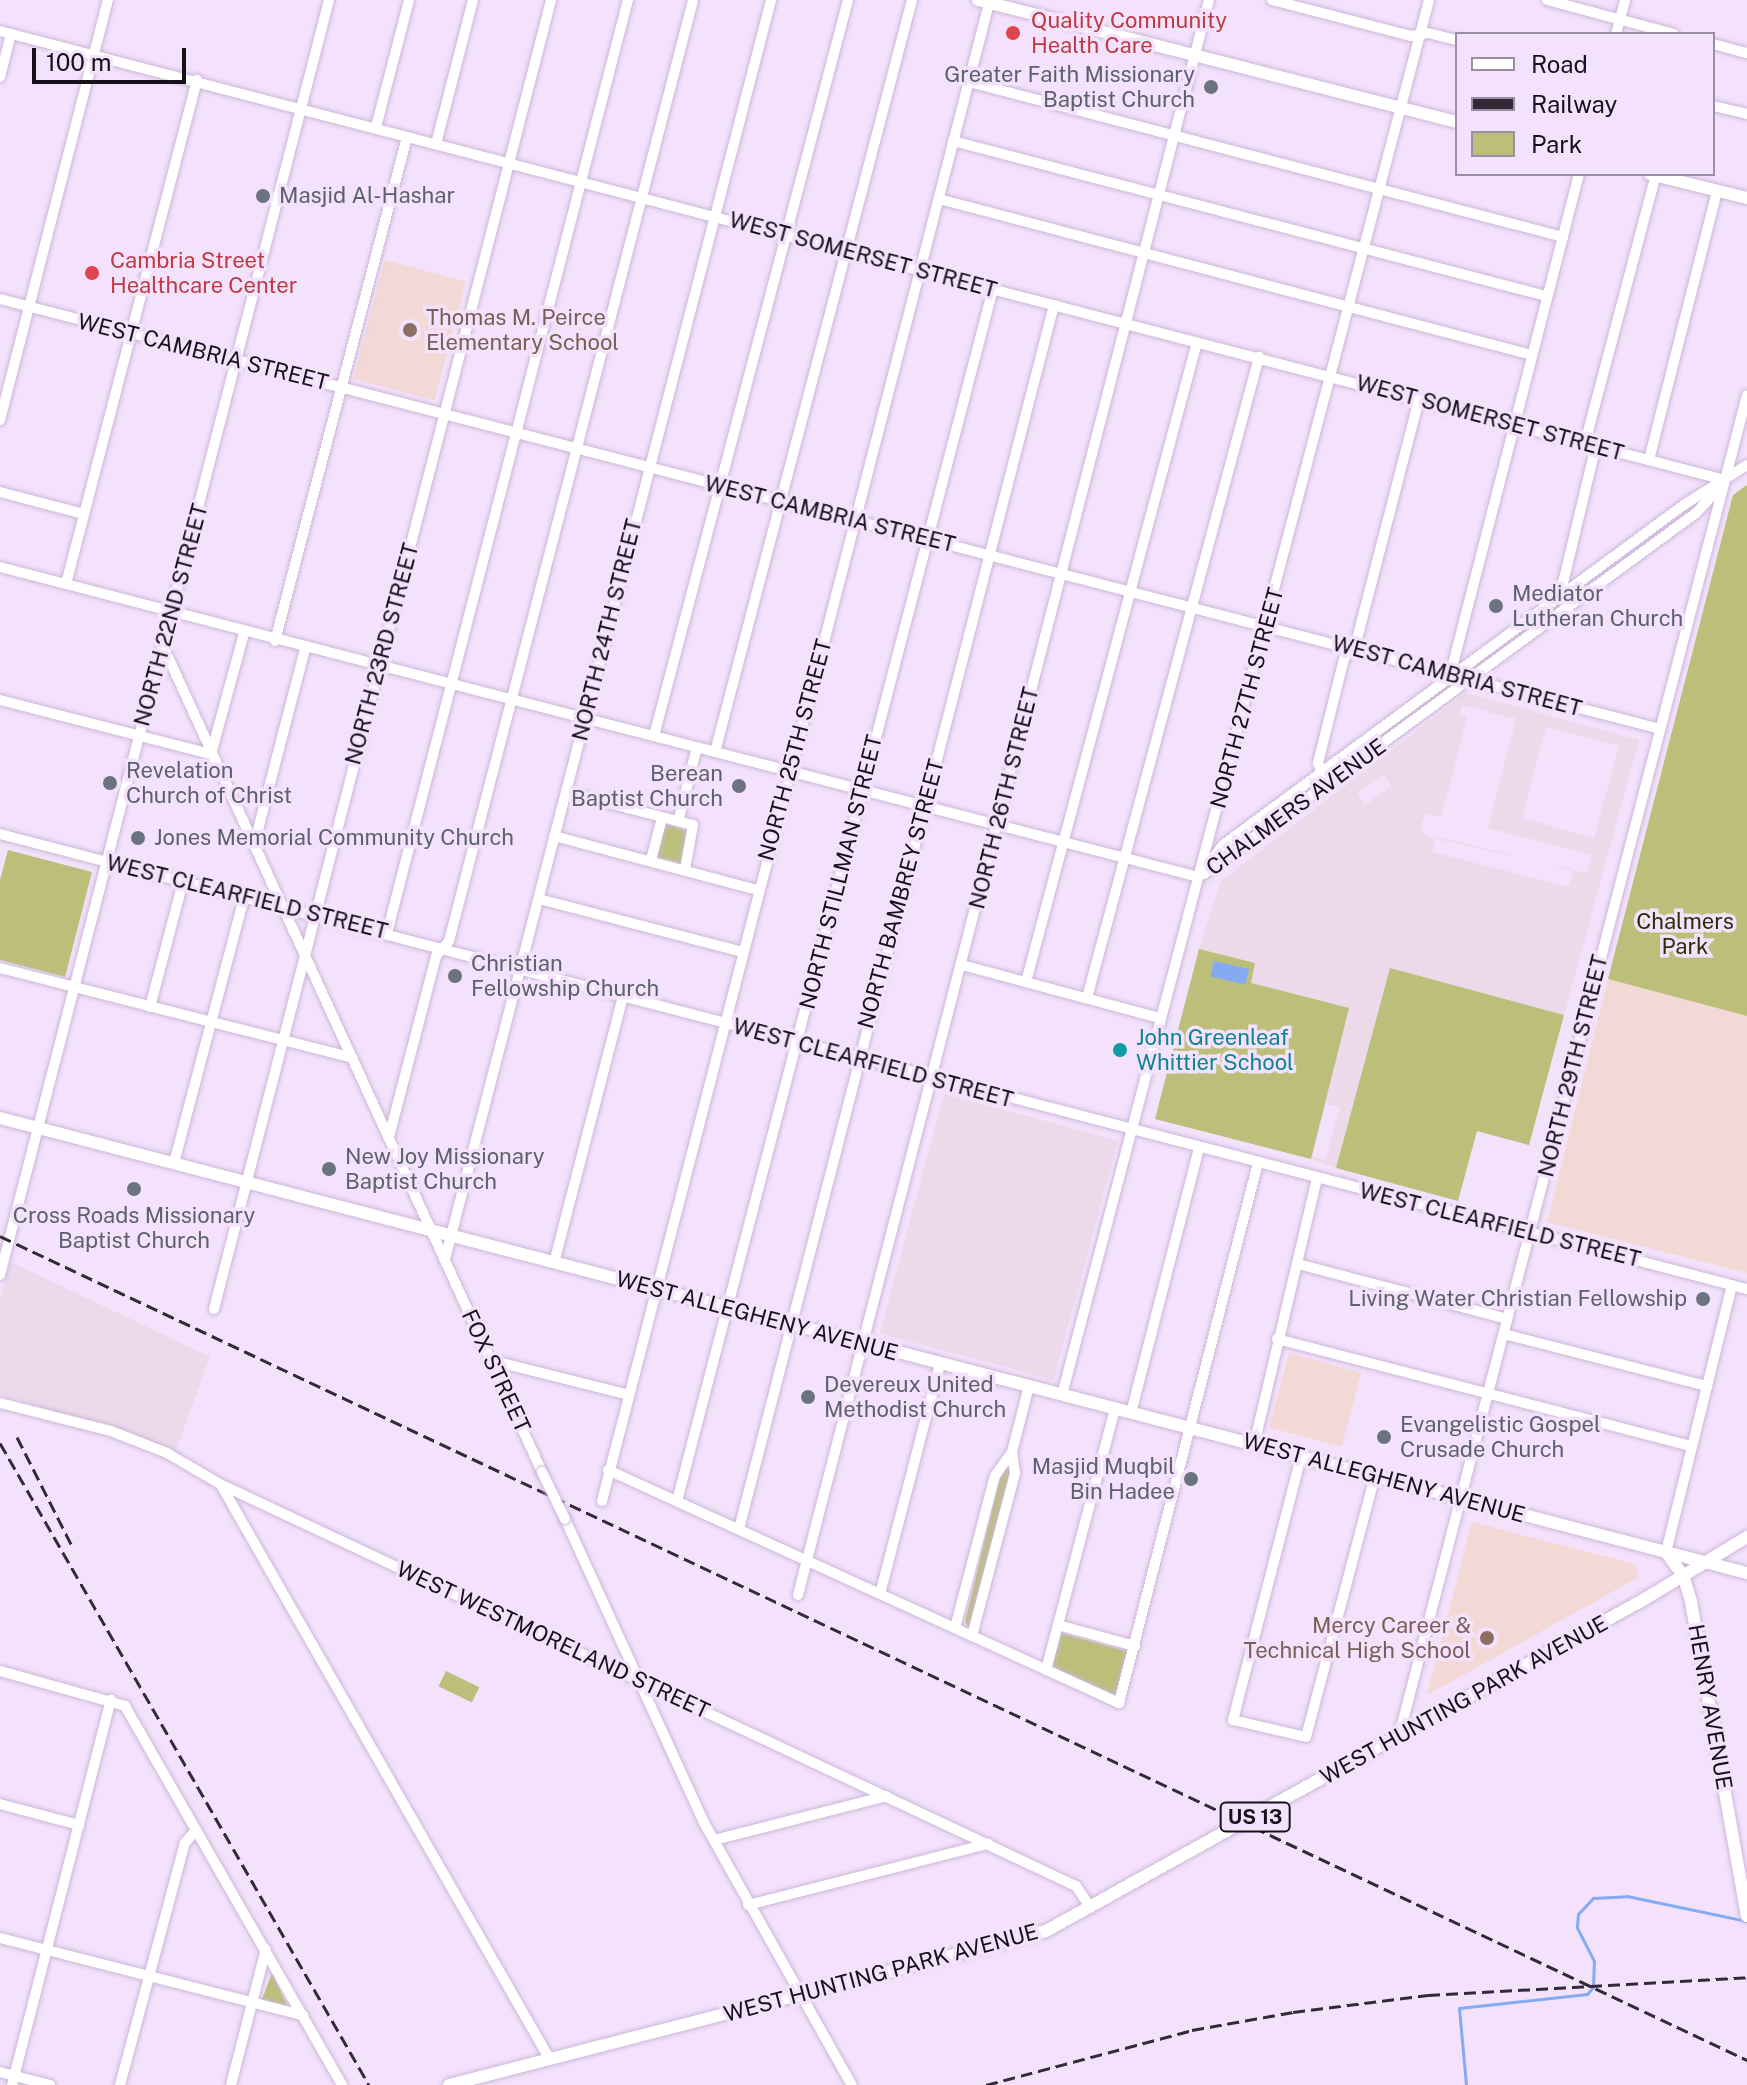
<!DOCTYPE html>
<style>
body{margin:0}
#map{position:relative;width:1747px;height:2085px;overflow:hidden;background:#f4e2fc;font-family:"Public Sans",sans-serif}
div>[style]{position:absolute}
[style*='--x']{left:calc(var(--x)*1px);top:calc(var(--y)*1px);width:calc(var(--w)*1px);rotate:calc(var(--a)*1deg)}
.industrial>*{inset:0;background:#ecd9ea;transform-origin:0 0}
.education>*{inset:0;background:#f3d9d5;transform-origin:0 0}
.green>*{inset:0;background:#bbbf79;transform-origin:0 0}
.water>*{inset:0;background:#84abf2;transform-origin:0 0}
.stream>*{height:3px;margin:-1.5px;padding:0 1.5px;transform-origin:1.5px;border-radius:1.5px;background:#84abf2}
.roads{filter:drop-shadow(0 0 2px #ccb7d7) drop-shadow(0 0 2px #ccb7d7)}
.minor>*{height:10px;margin:-5px;padding:0 5px;transform-origin:5px;border-radius:5px;background:#fff}
.major>*{height:12px;margin:-6px;padding:0 6px;transform-origin:6px;border-radius:6px;background:#fff}
.rail>*{height:3px;margin-top:-1.5px;transform-origin:0;background:repeating-linear-gradient(90deg,#342a37 0 12px,transparent 0 18px)}
.bridges{filter:drop-shadow(0 0 2px #ccb7d7) drop-shadow(0 0 2px #ccb7d7)}
.minor-bridge>*{height:10px;margin:-5px;padding:0 5px;transform-origin:5px;border-radius:5px;background:#fff}
.dots>*{width:22px;height:22px;translate:-50% -50%;box-sizing:border-box;border:4px solid #f4e2fc;border-radius:50%}
span{translate:-50% -50%;white-space:nowrap;text-align:center;line-height:1.15;-webkit-text-stroke:7px #f4e2fc;paint-order:stroke}
.shield-label span{padding:2px 6px;background:#f4e2fc;border:2px solid;border-radius:6px;-webkit-text-stroke-width:0}
.shield-label{font-size:20px;color:#170f1a;font-weight:700}
.health-label{font-size:22px;color:#be3a42}
.left{translate:0 -50%;text-align:left}
.worship-label{font-size:22px;color:#5b616d}
.right{translate:-100% -50%;text-align:right}
.street-label{font-size:22px;color:#170f1a}
.education-label{font-size:22px;color:#785e54}
.park-label{font-size:22px;color:#2c2d07}
.culture-label{font-size:22px;color:#0d838f}
.legend{position:absolute;left:1455px;top:32px;width:260px;height:144px;box-sizing:border-box;background:#f4e2fc;border:2px solid #9c8ea2;margin:0;padding:10px 14px;list-style:none;font-size:24px;color:#170f1a}
.legend li{display:flex;align-items:center;gap:16px;height:40px}
.legend b{width:40px;border:2px solid #9c8ea2}
.scale{position:absolute;left:32px;top:48px;width:154px;height:36px;box-sizing:border-box;border:4px solid #170f1a;border-top:0;padding-left:10px;font-size:24px;line-height:28px;white-space:nowrap;color:#170f1a;-webkit-text-stroke:6px #f4e2fc;paint-order:stroke}
</style>
<div id="map">
<div class="industrial">
<i style="clip-path:polygon(evenodd,1466px 693px,1639px 740px,1564px 1015px,1390px 968px,1336px 1168px,1311px 1159px,1349px 1008px,1250px 983px,1255px 963px,1199px 949px,1221px 881px,1466px 693px,1462px 705px,1516px 719px,1488px 828px,1592px 855px,1587px 873px,1428px 837px,1420px 830px,1425px 813px,1441px 817px,1467px 717px,1459px 715px,1462px 705px,1466px 693px,1546px 727px,1619px 746px,1594px 838px,1522px 818px,1546px 727px,1466px 693px,1383px 774px,1391px 786px,1365px 805px,1357px 794px,1383px 774px,1466px 693px,1436px 836px,1573px 871px,1569px 887px,1432px 852px,1436px 836px,1466px 693px,1326px 1104px,1340px 1107px,1326px 1160px,1312px 1156px,1326px 1104px)"></i>
<i style="left:944px;top:1094px;width:180px;height:248px;rotate:15deg"></i>
<i style="clip-path:polygon(11px 1262px,210px 1357px,176px 1450px,0 1394px,0 1298px)"></i>
</div>
<div class="education">
<i style="left:385px;top:260px;width:84px;height:123px;rotate:15deg"></i>
<i style="clip-path:polygon(1608px 979px,1747px 1016px,1747px 1273px,1547px 1222px)"></i>
<i style="left:1289px;top:1353px;width:75px;height:77px;rotate:15deg"></i>
<i style="clip-path:polygon(1472px 1522px,1635px 1564px,1639px 1577px,1427px 1695px)"></i>
</div>
<div class="green">
<i style="clip-path:polygon(1747px 485px,1747px 1016px,1608px 979px,1733px 495px)"></i>
<i style="clip-path:polygon(666px 824px,687px 831px,683px 864px,657px 857px)"></i>
<i style="clip-path:polygon(8px 850px,92px 872px,65px 977px,0 960px,0 880px)"></i>
<i style="clip-path:polygon(1199px 949px,1255px 963px,1251px 983px,1349px 1008px,1311px 1159px,1155px 1119px)"></i>
<i style="clip-path:polygon(1390px 968px,1564px 1015px,1529px 1145px,1477px 1131px,1458px 1201px,1336px 1168px)"></i>
<i style="clip-path:polygon(1009px 1462px,1012px 1470px,969px 1627px,965px 1622px,1002px 1468px)"></i>
<i style="clip-path:polygon(1061px 1633px,1127px 1651px,1115px 1696px,1052px 1668px)"></i>
<i style="left:446px;top:1671px;width:37px;height:17px;rotate:26deg"></i>
<i style="clip-path:polygon(272px 1973px,289px 2009px,261px 2002px)"></i>
</div>
<div class="water">
<i style="left:1214px;top:961px;width:36px;height:16px;rotate:13deg"></i>
</div>
<div class="stream">
<i style="--x:1466;--y:2085;--w:77;--a:-95.2"></i>
<i style="--x:1459;--y:2008;--w:129;--a:-6.2"></i>
<i style="--x:1587;--y:1994;--w:9;--a:-49"></i>
<i style="--x:1593;--y:1987;--w:26;--a:-88"></i>
<i style="--x:1594;--y:1961;--w:38;--a:-117"></i>
<i style="--x:1577;--y:1927;--w:13;--a:-86"></i>
<i style="--x:1578;--y:1914;--w:22;--a:-47"></i>
<i style="--x:1593;--y:1898;--w:34;--a:-3"></i>
<i style="--x:1627;--y:1896;--w:123;--a:11.8"></i>
</div>
<div class="roads">
<div class="minor">
<i style="--x:1272;--y:0;--w:144;--a:14.5"></i>
<i style="--x:1411;--y:36;--w:17;--a:-10"></i>
<i style="--x:1428;--y:33;--w:30;--a:14"></i>
<i style="--x:1547;--y:0;--w:131;--a:15"></i>
<i style="--x:0;--y:31;--w:1782;--a:14.59"></i>
<i style="--x:1616;--y:34;--w:35;--a:-75"></i>
<i style="--x:1713;--y:44;--w:35;--a:15"></i>
<i style="--x:0;--y:77;--w:44;--a:-75.7"></i>
<i style="--x:969;--y:82;--w:614;--a:14.62"></i>
<i style="--x:1713;--y:106;--w:35;--a:13"></i>
<i style="--x:376;--y:127;--w:131;--a:-75.4"></i>
<i style="--x:953;--y:141;--w:613;--a:14.65"></i>
<i style="--x:436;--y:144;--w:149;--a:-75.6"></i>
<i style="--x:939;--y:199;--w:613;--a:14.74"></i>
<i style="--x:0;--y:299;--w:1715;--a:14.52"></i>
<i style="--x:0;--y:420;--w:434;--a:-75.6"></i>
<i style="--x:1585;--y:443;--w:277;--a:-75.2"></i>
<i style="--x:1649;--y:460;--w:277;--a:-75.8"></i>
<i style="--x:0;--y:492;--w:87;--a:14.7"></i>
<i style="--x:0;--y:567;--w:1238;--a:14.5"></i>
<i style="--x:66;--y:584;--w:521;--a:-75.43"></i>
<i style="--x:1567;--y:596;--w:14;--a:-107"></i>
<i style="--x:1563;--y:583;--w:141;--a:-76.5"></i>
<i style="--x:275;--y:641;--w:521;--a:-75.32"></i>
<i style="--x:163;--y:646;--w:909;--a:65.35"></i>
<i style="--x:1450;--y:676;--w:518;--a:-75.59"></i>
<i style="--x:0;--y:700;--w:218;--a:14.4"></i>
<i style="--x:211;--y:754;--w:125;--a:-74.7"></i>
<i style="--x:654;--y:736;--w:761;--a:-75.23"></i>
<i style="--x:715;--y:752;--w:777;--a:-75.32"></i>
<i style="--x:1329;--y:784;--w:24;--a:-118"></i>
<i style="--x:1318;--y:763;--w:107;--a:-76"></i>
<i style="--x:1344;--y:659;--w:24;--a:-57"></i>
<i style="--x:1357;--y:639;--w:248;--a:-75.5"></i>
<i style="--x:566;--y:792;--w:131;--a:14.6"></i>
<i style="--x:693;--y:825;--w:45;--a:100.3"></i>
<i style="--x:679;--y:818;--w:73;--a:-75.8"></i>
<i style="--x:0;--y:834;--w:1805;--a:14.6"></i>
<i style="--x:554;--y:836;--w:210;--a:14.9"></i>
<i style="--x:255;--y:841;--w:198;--a:-75.4"></i>
<i style="--x:651;--y:860;--w:43;--a:-75.3"></i>
<i style="--x:1202;--y:872;--w:34;--a:-52"></i>
<i style="--x:1223;--y:845;--w:574;--a:-36.43"></i>
<i style="--x:1685;--y:504;--w:73;--a:-32.2"></i>
<i style="--x:1204;--y:874;--w:610;--a:-36.27"></i>
<i style="--x:1696;--y:513;--w:34;--a:-47"></i>
<i style="--x:539;--y:899;--w:210;--a:14.6"></i>
<i style="--x:387;--y:933;--w:964;--a:-75.52"></i>
<i style="--x:962;--y:965;--w:205;--a:15"></i>
<i style="--x:0;--y:968;--w:364;--a:14.3"></i>
<i style="--x:1026;--y:982;--w:662;--a:-75.04"></i>
<i style="--x:1087;--y:998;--w:664;--a:-74.98"></i>
<i style="--x:150;--y:1007;--w:129;--a:-75.2"></i>
<i style="--x:389;--y:1137;--w:187;--a:-75.4"></i>
<i style="--x:436;--y:956;--w:20;--a:-49"></i>
<i style="--x:449;--y:941;--w:972;--a:-75.46"></i>
<i style="--x:174;--y:1163;--w:274;--a:-75.2"></i>
<i style="--x:445;--y:1259;--w:1301;--a:-75.48"></i>
<i style="--x:554;--y:1263;--w:276;--a:-75.5"></i>
<i style="--x:1298;--y:1264;--w:216;--a:14.7"></i>
<i style="--x:0;--y:1275;--w:1317;--a:-75.53"></i>
<i style="--x:214;--y:1309;--w:1352;--a:-75.56"></i>
<i style="--x:1504;--y:1334;--w:210;--a:14.4"></i>
<i style="--x:1277;--y:1339;--w:428;--a:14.5"></i>
<i style="--x:494;--y:1361;--w:139;--a:14.1"></i>
<i style="--x:1062;--y:1395;--w:1442;--a:-75.26"></i>
<i style="--x:0;--y:1403;--w:114;--a:14.2"></i>
<i style="--x:111;--y:1431;--w:60;--a:21.4"></i>
<i style="--x:167;--y:1453;--w:61;--a:30.3"></i>
<i style="--x:220;--y:1484;--w:946;--a:25.16"></i>
<i style="--x:1076;--y:1886;--w:25;--a:56"></i>
<i style="--x:1131;--y:1413;--w:274;--a:-75.6"></i>
<i style="--x:1254;--y:1445;--w:274;--a:-76.7"></i>
<i style="--x:1301;--y:1457;--w:272;--a:104.5"></i>
<i style="--x:1233;--y:1720;--w:75;--a:13.1"></i>
<i style="--x:1306;--y:1737;--w:270;--a:-75.2"></i>
<i style="--x:608;--y:1470;--w:562;--a:24.51"></i>
<i style="--x:1119;--y:1703;--w:558;--a:-75.57"></i>
<i style="--x:221;--y:1485;--w:660;--a:60.21"></i>
<i style="--x:602;--y:1501;--w:1550;--a:-75.51"></i>
<i style="--x:677;--y:1501;--w:1253;--a:-75.39"></i>
<i style="--x:565;--y:1519;--w:332;--a:65.4"></i>
<i style="--x:703;--y:1821;--w:303;--a:60.6"></i>
<i style="--x:739;--y:1529;--w:1264;--a:-75.57"></i>
<i style="--x:1666;--y:1552;--w:275;--a:-76.1"></i>
<i style="--x:880;--y:1594;--w:239;--a:-75.4"></i>
<i style="--x:798;--y:1595;--w:1647;--a:-75.55"></i>
<i style="--x:1058;--y:1625;--w:80;--a:15.3"></i>
<i style="--x:955;--y:1628;--w:157;--a:-75.3"></i>
<i style="--x:995;--y:1476;--w:29;--a:-55"></i>
<i style="--x:1012;--y:1452;--w:68;--a:-75.6"></i>
<i style="--x:972;--y:1636;--w:169;--a:-75.2"></i>
<i style="--x:1015;--y:1473;--w:21;--a:-98"></i>
<i style="--x:1046;--y:1670;--w:271;--a:-75.2"></i>
<i style="--x:0;--y:1671;--w:130;--a:15.6"></i>
<i style="--x:125;--y:1706;--w:437;--a:60.2"></i>
<i style="--x:1399;--y:1736;--w:1385;--a:-75.45"></i>
<i style="--x:0;--y:1804;--w:82;--a:14.9"></i>
<i style="--x:714;--y:1840;--w:178;--a:-14.3"></i>
<i style="--x:748;--y:1905;--w:248;--a:-14.3"></i>
<i style="--x:0;--y:1938;--w:313;--a:14.3"></i>
<i style="--x:0;--y:2072;--w:52;--a:14.6"></i>
<i style="--x:12;--y:2085;--w:398;--a:-75.6"></i>
<i style="--x:120;--y:2085;--w:251;--a:-75"></i>
<i style="--x:185;--y:1843;--w:17;--a:-50"></i>
<i style="--x:231;--y:2085;--w:140;--a:-75.6"></i>
</div>
<div class="major">
<i style="--x:978;--y:0;--w:494;--a:14.3"></i>
<i style="--x:1650;--y:174;--w:100;--a:13.9"></i>
<i style="--x:0;--y:1118;--w:1805;--a:14.6"></i>
<i style="--x:1666;--y:1552;--w:29;--a:54"></i>
<i style="--x:1683;--y:1575;--w:28;--a:73"></i>
<i style="--x:1691;--y:1602;--w:319;--a:79.9"></i>
<i style="--x:449;--y:2085;--w:617;--a:-14.46"></i>
<i style="--x:1046;--y:1931;--w:683;--a:-29.01"></i>
<i style="--x:1643;--y:1600;--w:122;--a:-31.2"></i>
</div>
</div>
<div class="rail">
<i style="--x:0;--y:1236;--w:1932;--a:25.25"></i>
<i style="--x:17;--y:1437;--w:120;--a:63.2"></i>
<i style="--x:0;--y:1443;--w:740;--a:60.11"></i>
<i style="--x:986;--y:2085;--w:213;--a:-14.9"></i>
<i style="--x:1192;--y:2030;--w:103;--a:-10.1"></i>
<i style="--x:1293;--y:2012;--w:136;--a:-7.2"></i>
<i style="--x:1428;--y:1995;--w:320;--a:-3.2"></i>
</div>
<div class="bridges">
<div class="minor-bridge">
<i style="--x:542;--y:1472;--w:52;--a:63.9"></i>
</div>
</div>
<div class="dots">
<i style="left:1013px;top:33px;background:#e0444e"></i>
<i style="left:1211px;top:87px;background:#6b7280"></i>
<i style="left:263px;top:196px;background:#6b7280"></i>
<i style="left:92px;top:273px;background:#e0444e"></i>
<i style="left:410px;top:330px;background:#8d6e63"></i>
<i style="left:1496px;top:606px;background:#6b7280"></i>
<i style="left:110px;top:783px;background:#6b7280"></i>
<i style="left:739px;top:786px;background:#6b7280"></i>
<i style="left:138px;top:838px;background:#6b7280"></i>
<i style="left:455px;top:976px;background:#6b7280"></i>
<i style="left:1120px;top:1050px;background:#0f9aa8"></i>
<i style="left:329px;top:1169px;background:#6b7280"></i>
<i style="left:134px;top:1189px;background:#6b7280"></i>
<i style="left:1703px;top:1299px;background:#6b7280"></i>
<i style="left:808px;top:1397px;background:#6b7280"></i>
<i style="left:1384px;top:1437px;background:#6b7280"></i>
<i style="left:1191px;top:1479px;background:#6b7280"></i>
<i style="left:1487px;top:1638px;background:#8d6e63"></i>
</div>
<div class="shield-label">
<span style="left:1255px;top:1817px">US 13</span>
</div>
<div class="health-label">
<span class="left" style="left:1031px;top:33px">Quality Community<br>Health Care</span>
<span class="left" style="left:110px;top:273px">Cambria Street<br>Healthcare Center</span>
</div>
<div class="worship-label">
<span class="right" style="left:1195px;top:87px">Greater Faith Missionary<br>Baptist Church</span>
<span class="left" style="left:279px;top:196px">Masjid Al-Hashar</span>
<span class="left" style="left:1512px;top:606px">Mediator<br>Lutheran Church</span>
<span class="left" style="left:126px;top:783px">Revelation<br>Church of Christ</span>
<span class="right" style="left:723px;top:786px">Berean<br>Baptist Church</span>
<span class="left" style="left:154px;top:838px">Jones Memorial Community Church</span>
<span class="left" style="left:471px;top:976px">Christian<br>Fellowship Church</span>
<span class="left" style="left:345px;top:1169px">New Joy Missionary<br>Baptist Church</span>
<span style="left:134px;top:1228px">Cross Roads Missionary<br>Baptist Church</span>
<span class="right" style="left:1687px;top:1299px">Living Water Christian Fellowship</span>
<span class="left" style="left:824px;top:1397px">Devereux United<br>Methodist Church</span>
<span class="left" style="left:1400px;top:1437px">Evangelistic Gospel<br>Crusade Church</span>
<span class="right" style="left:1175px;top:1479px">Masjid Muqbil<br>Bin Hadee</span>
</div>
<div class="street-label">
<span style="left:863px;top:255px;rotate:15deg">WEST SOMERSET STREET</span>
<span style="left:203px;top:352px;rotate:14deg">WEST CAMBRIA STREET</span>
<span style="left:1490px;top:418px;rotate:15deg">WEST SOMERSET STREET</span>
<span style="left:830px;top:514px;rotate:14deg">WEST CAMBRIA STREET</span>
<span style="left:171px;top:615px;rotate:-75deg">NORTH 22ND STREET</span>
<span style="left:607px;top:630px;rotate:-76deg">NORTH 24TH STREET</span>
<span style="left:382px;top:654px;rotate:-75deg">NORTH 23RD STREET</span>
<span style="left:1457px;top:676px;rotate:15deg">WEST CAMBRIA STREET</span>
<span style="left:1247px;top:698px;rotate:-75deg">NORTH 27TH STREET</span>
<span style="left:795px;top:750px;rotate:-75deg">NORTH 25TH STREET</span>
<span style="left:1004px;top:798px;rotate:-76deg">NORTH 26TH STREET</span>
<span style="left:1296px;top:807px;rotate:-36deg">CHALMERS AVENUE</span>
<span style="left:841px;top:872px;rotate:-76deg">NORTH STILLMAN STREET</span>
<span style="left:901px;top:894px;rotate:-75deg">NORTH BAMBREY STREET</span>
<span style="left:247px;top:897px;rotate:14deg">WEST CLEARFIELD STREET</span>
<span style="left:873px;top:1063px;rotate:15deg">WEST CLEARFIELD STREET</span>
<span style="left:1573px;top:1066px;rotate:-76deg">NORTH 29TH STREET</span>
<span style="left:1500px;top:1225px;rotate:14deg">WEST CLEARFIELD STREET</span>
<span style="left:757px;top:1316px;rotate:15deg">WEST ALLEGHENY AVENUE</span>
<span style="left:496px;top:1371px;rotate:65deg">FOX STREET</span>
<span style="left:1384px;top:1478px;rotate:15deg">WEST ALLEGHENY AVENUE</span>
<span style="left:553px;top:1640px;rotate:25deg">WEST WESTMORELAND STREET</span>
<span style="left:1464px;top:1700px;rotate:-29deg">WEST HUNTING PARK AVENUE</span>
<span style="left:1710px;top:1707px;rotate:80deg">HENRY AVENUE</span>
<span style="left:881px;top:1973px;rotate:-15deg">WEST HUNTING PARK AVENUE</span>
</div>
<div class="education-label">
<span class="left" style="left:426px;top:330px">Thomas M. Peirce<br>Elementary School</span>
<span class="right" style="left:1471px;top:1638px">Mercy Career &amp;<br>Technical High School</span>
</div>
<div class="park-label">
<span style="left:1685px;top:934px">Chalmers<br>Park</span>
</div>
<div class="culture-label">
<span class="left" style="left:1136px;top:1050px">John Greenleaf<br>Whittier School</span>
</div>
<ul class="legend">
<li><b style="height:10px;background:#fff"></b>Road</li>
<li><b style="height:10px;background:#342a37"></b>Railway</li>
<li><b style="height:22px;background:#bbbf79"></b>Park</li>
</ul>
<div class="scale">100 m</div>
</div>
